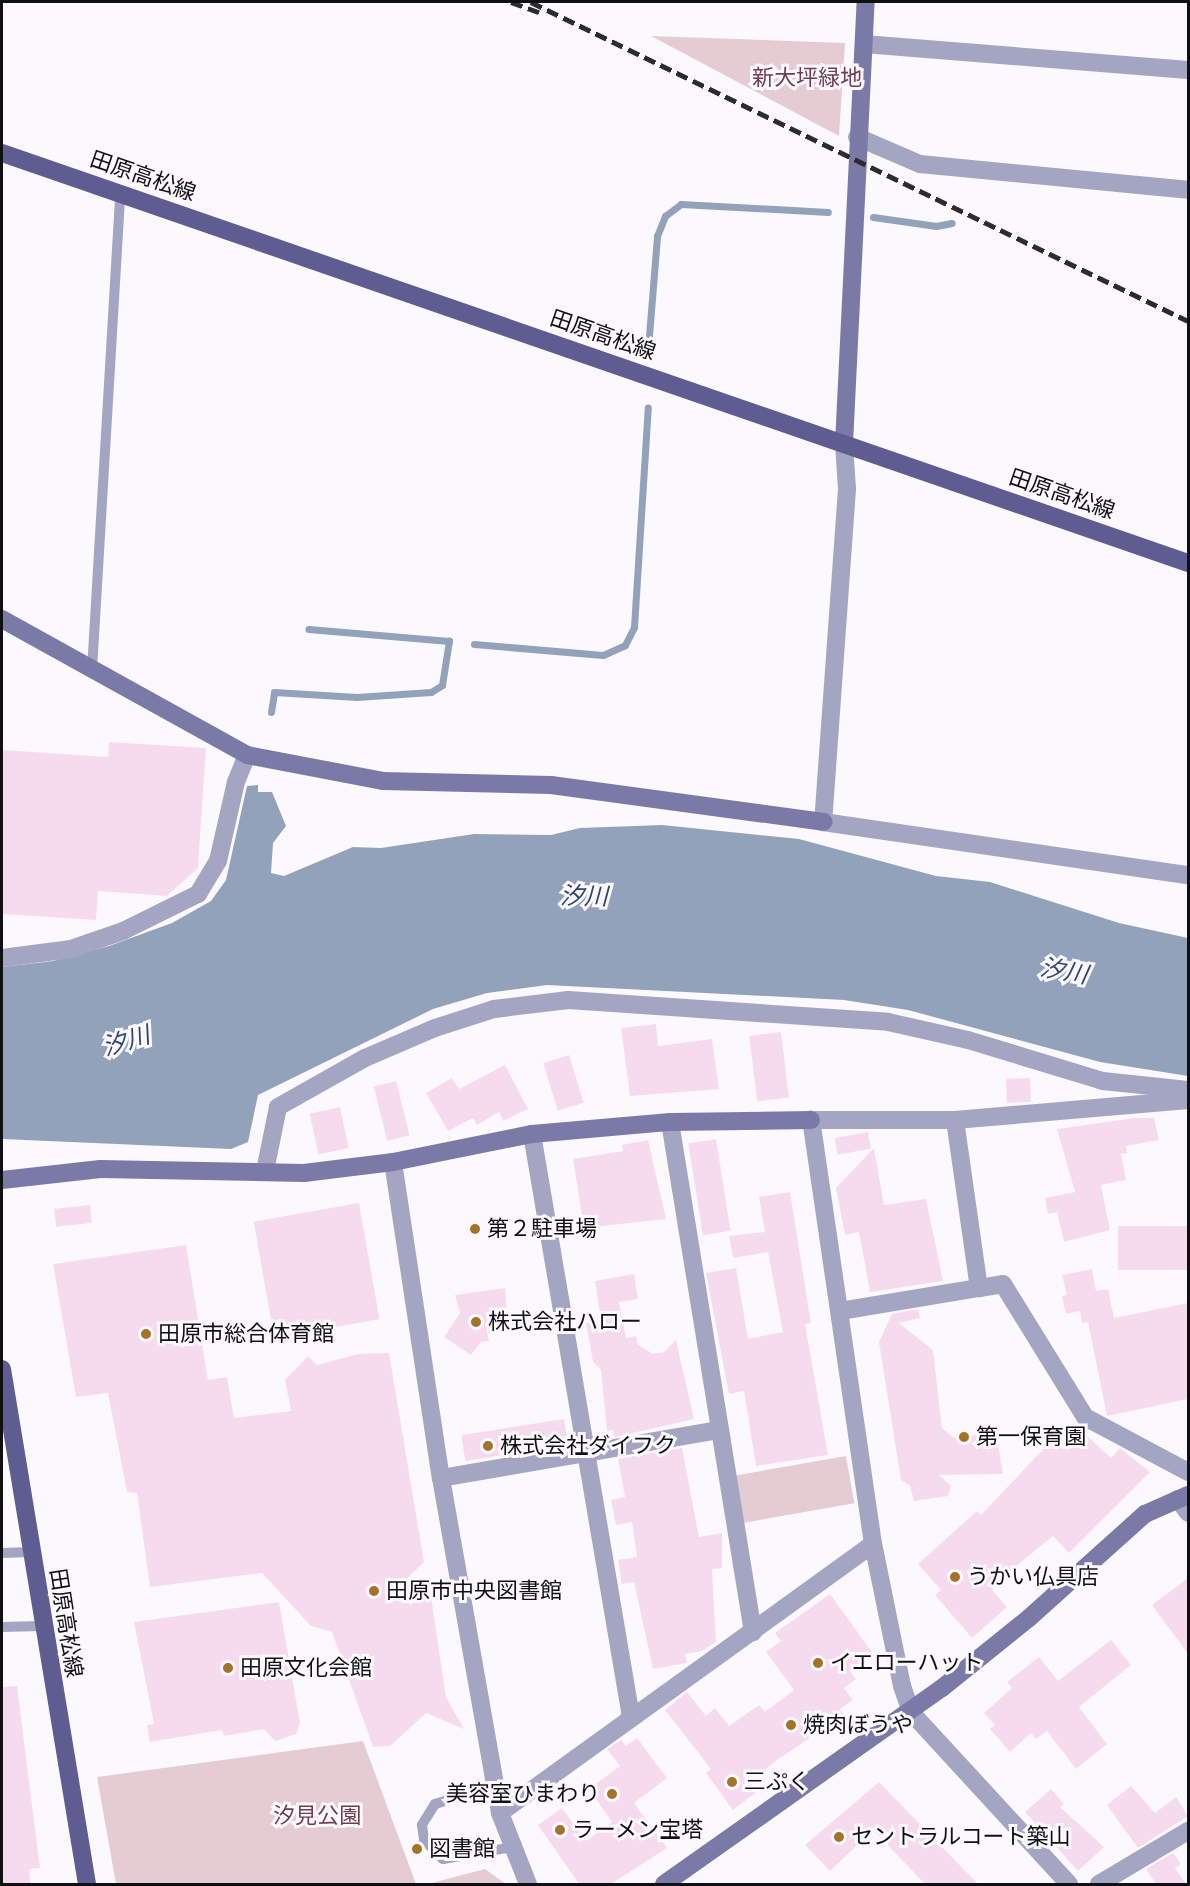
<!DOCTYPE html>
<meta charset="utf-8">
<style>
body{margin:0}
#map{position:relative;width:1190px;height:1886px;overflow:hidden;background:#fcf9fe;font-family:"Space Grotesk","Noto Sans JP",sans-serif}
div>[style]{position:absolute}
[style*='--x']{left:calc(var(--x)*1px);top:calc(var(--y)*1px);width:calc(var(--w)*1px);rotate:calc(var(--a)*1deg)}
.green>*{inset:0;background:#e5cbd2;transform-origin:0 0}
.water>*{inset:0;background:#93a2bb}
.stream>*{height:7px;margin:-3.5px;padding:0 3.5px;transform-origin:3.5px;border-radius:3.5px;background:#93a2bb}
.building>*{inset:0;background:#f6dbef;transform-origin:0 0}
.lane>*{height:10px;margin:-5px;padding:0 5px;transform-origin:5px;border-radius:5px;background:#a4a4c3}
.street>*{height:18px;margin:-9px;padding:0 9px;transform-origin:9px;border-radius:9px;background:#a4a4c3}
.secondary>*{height:18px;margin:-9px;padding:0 9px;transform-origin:9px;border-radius:9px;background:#7b7aa7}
.primary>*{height:18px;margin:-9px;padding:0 9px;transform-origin:9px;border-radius:9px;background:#5f5c92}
.rail>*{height:4.5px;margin-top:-2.25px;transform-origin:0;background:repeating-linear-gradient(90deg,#2c2b2d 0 12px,transparent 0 18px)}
.dots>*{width:16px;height:16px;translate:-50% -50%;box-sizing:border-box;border:3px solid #fcf9fe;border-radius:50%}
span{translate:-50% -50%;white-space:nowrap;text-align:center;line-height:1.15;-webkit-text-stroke:6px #fcf9fe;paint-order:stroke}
.park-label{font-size:22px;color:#6f3e4e}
.street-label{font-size:22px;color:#100f11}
.poi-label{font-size:22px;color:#100f11}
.left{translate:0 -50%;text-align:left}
.right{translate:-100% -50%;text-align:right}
.water-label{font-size:24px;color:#30466c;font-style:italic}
.frame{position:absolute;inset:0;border:3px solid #100f11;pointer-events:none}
</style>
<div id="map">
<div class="green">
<i style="clip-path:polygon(651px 36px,845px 43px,839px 136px)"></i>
<i style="left:846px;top:1456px;width:48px;height:115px;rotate:80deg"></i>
<i style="clip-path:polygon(363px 1741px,416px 1884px,116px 1884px,97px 1777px)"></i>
<i style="clip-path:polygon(485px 1869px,506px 1884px,428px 1884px)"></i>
</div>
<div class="water">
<i style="clip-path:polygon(258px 785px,258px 792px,272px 792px,286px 826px,273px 843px,271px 873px,284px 876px,353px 847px,381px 848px,474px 834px,551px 835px,580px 828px,662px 825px,799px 839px,936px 876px,990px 882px,1119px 923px,1188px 938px,1188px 1076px,1100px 1062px,908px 1010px,844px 1000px,547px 985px,487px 993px,433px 1009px,258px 1095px,248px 1142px,231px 1149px,2px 1139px,2px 967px,53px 961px,109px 946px,172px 923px,211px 901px,226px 880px,247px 786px)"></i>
</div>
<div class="stream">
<i style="--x:873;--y:217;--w:64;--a:8.1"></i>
<i style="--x:936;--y:226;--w:16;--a:-11"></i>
<i style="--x:649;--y:336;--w:100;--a:-85.4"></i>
<i style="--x:657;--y:236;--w:22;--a:-68"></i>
<i style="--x:665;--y:216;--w:20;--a:-37"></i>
<i style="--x:681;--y:204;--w:147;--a:3.1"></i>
<i style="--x:474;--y:644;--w:129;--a:4.9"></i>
<i style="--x:603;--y:655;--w:24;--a:-24"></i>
<i style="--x:625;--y:645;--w:20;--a:-63"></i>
<i style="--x:634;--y:627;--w:220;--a:-86.4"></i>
<i style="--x:271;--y:712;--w:20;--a:-81"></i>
<i style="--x:274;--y:692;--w:83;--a:3.4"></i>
<i style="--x:357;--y:697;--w:74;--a:-3.9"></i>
<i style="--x:431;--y:692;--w:13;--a:-32"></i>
<i style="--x:442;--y:685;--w:45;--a:-81"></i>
<i style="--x:449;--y:641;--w:141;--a:-175.1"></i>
</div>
<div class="building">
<i style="clip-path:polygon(109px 742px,206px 748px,198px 868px,167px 896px,98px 891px,96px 920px,2px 914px,2px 750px,108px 757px)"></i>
<i style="clip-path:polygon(656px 1024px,658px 1046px,712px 1039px,719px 1089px,630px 1096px,621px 1028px)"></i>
<i style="left:781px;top:1032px;width:66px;height:32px;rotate:83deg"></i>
<i style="left:569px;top:1055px;width:50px;height:27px;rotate:73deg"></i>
<i style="clip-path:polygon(505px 1065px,528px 1109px,503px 1121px,499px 1112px,477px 1125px,473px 1118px,448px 1131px,426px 1093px,452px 1078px,459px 1089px)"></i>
<i style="left:1030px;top:1078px;width:24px;height:24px;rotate:88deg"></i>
<i style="left:396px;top:1081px;width:56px;height:23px;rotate:76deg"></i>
<i style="left:340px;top:1107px;width:42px;height:31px;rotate:78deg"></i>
<i style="clip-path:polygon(1134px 1118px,1154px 1118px,1159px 1140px,1126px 1146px,1127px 1153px,1121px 1154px,1126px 1180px,1101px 1185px,1110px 1230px,1064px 1242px,1057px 1212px,1048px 1214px,1045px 1198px,1075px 1192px,1057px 1129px)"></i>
<i style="left:868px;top:1132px;width:17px;height:34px;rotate:80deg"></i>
<i style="left:716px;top:1139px;width:93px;height:28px;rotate:81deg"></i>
<i style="clip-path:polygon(648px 1140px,666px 1219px,584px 1228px,573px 1159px,623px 1151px,622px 1145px)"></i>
<i style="clip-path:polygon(874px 1148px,884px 1205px,926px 1199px,943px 1281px,870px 1292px,859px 1232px,845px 1235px,836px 1188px)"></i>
<i style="clip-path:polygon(790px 1192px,811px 1323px,805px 1324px,828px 1455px,756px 1466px,744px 1391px,729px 1394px,706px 1273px,736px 1268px,748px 1339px,783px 1332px,768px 1252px,733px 1258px,729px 1236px,765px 1232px,759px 1197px)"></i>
<i style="left:359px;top:1203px;width:118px;height:107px;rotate:80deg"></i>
<i style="left:90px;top:1205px;width:18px;height:36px;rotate:84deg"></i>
<i style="left:1188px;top:1226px;width:44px;height:70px;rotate:90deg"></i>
<i style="clip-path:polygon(186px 1245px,208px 1380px,227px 1377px,234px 1418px,291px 1411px,285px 1380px,308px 1356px,317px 1365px,358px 1354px,389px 1353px,424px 1562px,400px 1585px,431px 1597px,446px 1697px,464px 1729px,426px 1713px,390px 1746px,373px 1747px,332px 1632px,311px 1626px,262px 1573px,150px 1587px,137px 1493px,127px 1492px,108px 1393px,76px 1397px,53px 1264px)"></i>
<i style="clip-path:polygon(1092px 1269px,1096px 1291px,1108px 1289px,1114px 1318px,1188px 1303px,1188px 1399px,1107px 1416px,1088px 1322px,1082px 1323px,1080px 1311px,1066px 1314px,1062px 1296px,1067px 1295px,1062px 1275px)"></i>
<i style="clip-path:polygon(634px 1274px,638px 1299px,619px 1302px,626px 1338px,636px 1336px,638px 1345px,653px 1354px,664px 1352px,676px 1340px,694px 1419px,615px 1437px,613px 1430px,607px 1431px,601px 1370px,593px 1362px,586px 1323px,601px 1320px,595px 1281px)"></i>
<i style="clip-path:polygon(505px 1288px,507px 1313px,497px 1315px,497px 1328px,487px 1330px,489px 1341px,481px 1342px,471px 1355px,444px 1337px,460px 1313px,455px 1295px)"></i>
<i style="clip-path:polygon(918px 1309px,920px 1318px,899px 1323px,933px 1350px,942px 1428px,954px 1438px,996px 1432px,1003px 1474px,939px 1475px,951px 1486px,948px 1496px,914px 1501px,910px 1486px,901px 1480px,879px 1342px,892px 1314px)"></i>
<i style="left:564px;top:1419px;width:26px;height:104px;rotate:81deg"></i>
<i style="clip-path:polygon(1079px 1429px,1111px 1458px,1120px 1448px,1150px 1472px,1069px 1553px,1053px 1536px,1020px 1563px,992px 1590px,1007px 1607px,972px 1638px,935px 1595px,941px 1590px,918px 1564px,977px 1511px,981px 1515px,1054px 1438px,1063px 1442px)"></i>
<i style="clip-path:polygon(682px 1448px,699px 1537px,722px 1533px,722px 1568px,712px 1569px,716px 1642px,702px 1651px,685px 1654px,687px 1663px,653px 1669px,634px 1582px,622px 1584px,618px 1560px,637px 1557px,632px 1522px,616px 1525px,611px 1500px,625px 1497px,618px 1459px)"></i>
<i style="clip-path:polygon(1188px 1578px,1188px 1654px,1152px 1605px)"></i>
<i style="clip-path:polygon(830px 1594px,874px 1655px,850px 1671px,856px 1679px,844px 1688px,853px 1700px,840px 1709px,849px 1722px,828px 1738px,822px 1730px,777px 1760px,751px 1781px,758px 1791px,733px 1810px,706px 1773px,711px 1769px,665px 1710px,687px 1692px,706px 1716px,715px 1708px,729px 1726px,759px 1705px,765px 1712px,794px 1690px,766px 1652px,781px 1641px,775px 1633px)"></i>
<i style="clip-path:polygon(279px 1602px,300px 1723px,296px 1734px,275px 1741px,264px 1729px,224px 1736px,222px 1730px,150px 1742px,147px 1725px,154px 1724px,134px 1622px)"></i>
<i style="clip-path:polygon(1111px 1640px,1131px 1665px,1079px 1707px,1107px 1744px,1076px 1769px,1047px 1731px,1036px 1739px,1031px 1733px,1010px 1752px,990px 1729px,995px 1725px,984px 1713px,1012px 1688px,1007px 1682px,1039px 1657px,1058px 1681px)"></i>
<i style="clip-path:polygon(17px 1686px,40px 1868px,29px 1869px,31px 1884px,2px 1884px,2px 1687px)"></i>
<i style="clip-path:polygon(637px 1738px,667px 1778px,634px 1803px,667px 1848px,611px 1884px,579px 1884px,538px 1825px,562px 1808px,586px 1841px,612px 1822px,589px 1789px,620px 1766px,607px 1749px,621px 1740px,626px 1746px)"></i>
<i style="clip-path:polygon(879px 1782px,978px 1884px,925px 1884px,873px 1830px,830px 1871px,805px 1845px)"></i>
<i style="clip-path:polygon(1131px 1786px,1155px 1813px,1176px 1797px,1188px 1816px,1138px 1848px,1107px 1805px)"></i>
<i style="clip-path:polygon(1051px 1789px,1064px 1804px,1060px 1807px,1104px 1847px,1078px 1871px,1025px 1812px)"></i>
<i style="clip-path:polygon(1173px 1853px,1181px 1864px,1175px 1868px,1186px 1884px,1156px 1884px,1146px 1869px)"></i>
</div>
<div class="lane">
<i style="--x:92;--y:670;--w:477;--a:-86.6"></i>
<i style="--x:2;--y:1553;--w:29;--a:-2"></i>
<i style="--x:2;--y:1627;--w:40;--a:-1.4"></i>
<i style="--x:495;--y:1786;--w:63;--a:163.3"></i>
<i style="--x:435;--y:1804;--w:25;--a:122"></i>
<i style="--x:422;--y:1825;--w:15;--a:82"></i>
<i style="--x:424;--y:1840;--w:27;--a:45"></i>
<i style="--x:443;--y:1859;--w:71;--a:-9.7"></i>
</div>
<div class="street">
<i style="--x:864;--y:44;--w:325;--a:4.6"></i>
<i style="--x:857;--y:137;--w:69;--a:23.2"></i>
<i style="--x:920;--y:164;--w:269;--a:5.5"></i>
<i style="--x:844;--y:444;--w:45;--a:86.2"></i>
<i style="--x:847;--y:489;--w:334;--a:94.1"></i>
<i style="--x:823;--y:822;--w:369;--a:8.3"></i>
<i style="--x:2;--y:958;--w:70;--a:-7.4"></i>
<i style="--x:71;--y:949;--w:55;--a:-19.1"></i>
<i style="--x:123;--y:931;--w:84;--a:-26.3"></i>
<i style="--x:198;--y:894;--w:39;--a:-59"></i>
<i style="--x:218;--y:861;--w:81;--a:-77.2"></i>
<i style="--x:236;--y:782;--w:29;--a:-68"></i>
<i style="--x:955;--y:1120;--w:170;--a:81.9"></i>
<i style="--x:979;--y:1288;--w:24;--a:-9"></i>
<i style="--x:1003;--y:1284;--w:156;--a:58.3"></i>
<i style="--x:1085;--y:1417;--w:117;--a:28.1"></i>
<i style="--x:670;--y:1122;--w:517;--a:80.76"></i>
<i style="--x:532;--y:1134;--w:591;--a:80.36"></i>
<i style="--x:393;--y:1162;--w:320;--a:81.4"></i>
<i style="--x:441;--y:1478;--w:340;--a:80"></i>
<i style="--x:500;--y:1813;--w:76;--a:68.5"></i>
<i style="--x:265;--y:1171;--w:65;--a:-78.5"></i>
<i style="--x:278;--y:1107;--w:100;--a:-29.4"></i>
<i style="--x:365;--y:1058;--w:76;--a:-23.2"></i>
<i style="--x:435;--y:1028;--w:62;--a:-17.9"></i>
<i style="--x:494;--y:1009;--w:75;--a:-6.9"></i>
<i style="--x:568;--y:1000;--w:321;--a:3.9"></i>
<i style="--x:888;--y:1022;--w:82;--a:12.7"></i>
<i style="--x:968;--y:1040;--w:141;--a:16.9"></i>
<i style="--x:1103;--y:1081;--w:85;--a:6"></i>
<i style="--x:840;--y:1311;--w:141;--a:-9.4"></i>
<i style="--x:441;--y:1478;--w:281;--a:-9.8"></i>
<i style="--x:1178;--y:1499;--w:17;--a:54"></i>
<i style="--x:500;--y:1813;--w:460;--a:-35.8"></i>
<i style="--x:1069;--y:1884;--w:234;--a:-132.6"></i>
<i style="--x:911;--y:1712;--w:28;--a:-109"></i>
<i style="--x:902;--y:1686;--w:145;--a:-101.5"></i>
<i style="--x:873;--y:1544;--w:429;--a:-98.3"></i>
<i style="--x:811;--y:1120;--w:144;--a:0"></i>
<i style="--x:955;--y:1120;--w:234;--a:-4.9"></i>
<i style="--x:1099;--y:1884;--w:104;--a:-30.8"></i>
</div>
<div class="secondary">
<i style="--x:844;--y:444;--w:443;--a:-87.2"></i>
<i style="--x:2;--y:619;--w:280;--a:29"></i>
<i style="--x:247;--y:755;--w:138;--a:10.8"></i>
<i style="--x:383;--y:781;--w:168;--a:1.4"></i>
<i style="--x:551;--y:785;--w:275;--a:7.7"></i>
<i style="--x:2;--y:1180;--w:99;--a:-6.4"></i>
<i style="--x:100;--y:1169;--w:204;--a:1.1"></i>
<i style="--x:304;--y:1173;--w:90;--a:-7"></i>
<i style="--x:393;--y:1162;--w:142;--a:-11.4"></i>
<i style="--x:532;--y:1134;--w:139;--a:-5"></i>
<i style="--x:670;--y:1122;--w:141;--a:-0.8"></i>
<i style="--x:664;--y:1884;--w:340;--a:-35.2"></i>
<i style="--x:942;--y:1688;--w:112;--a:-38.8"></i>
<i style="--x:1029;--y:1618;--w:156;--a:-41.9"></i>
<i style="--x:1145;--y:1514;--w:47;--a:-23.8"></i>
</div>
<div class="primary">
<i style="--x:2;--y:153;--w:1255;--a:19.07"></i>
<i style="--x:2;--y:1369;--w:522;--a:80.63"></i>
</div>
<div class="rail">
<i style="--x:511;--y:2;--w:30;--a:20"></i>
<i style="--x:531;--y:2;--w:730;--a:25.9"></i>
</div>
<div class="dots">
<i style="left:475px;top:1229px;background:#a47228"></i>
<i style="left:476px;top:1322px;background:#a47228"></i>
<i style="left:146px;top:1334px;background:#a47228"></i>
<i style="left:964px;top:1437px;background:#a47228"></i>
<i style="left:488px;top:1446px;background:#a47228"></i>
<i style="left:955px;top:1577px;background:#a47228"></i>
<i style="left:374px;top:1591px;background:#a47228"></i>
<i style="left:818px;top:1663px;background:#a47228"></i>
<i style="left:228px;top:1668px;background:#a47228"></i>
<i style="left:791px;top:1725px;background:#a47228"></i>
<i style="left:732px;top:1782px;background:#a47228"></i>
<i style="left:612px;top:1794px;background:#a47228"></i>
<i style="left:560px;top:1830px;background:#a47228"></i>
<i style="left:839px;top:1837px;background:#a47228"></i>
<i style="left:417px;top:1849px;background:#a47228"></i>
</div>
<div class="park-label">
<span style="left:807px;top:78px">新大坪緑地</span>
<span style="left:317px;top:1816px">汐見公園</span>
</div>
<div class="street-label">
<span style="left:143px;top:176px;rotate:19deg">田原高松線</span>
<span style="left:603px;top:335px;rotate:19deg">田原高松線</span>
<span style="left:1062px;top:494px;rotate:19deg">田原高松線</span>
<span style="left:66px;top:1623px;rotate:81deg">田原高松線</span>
</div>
<div class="poi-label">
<span class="left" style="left:487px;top:1229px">第２駐車場</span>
<span class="left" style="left:488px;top:1322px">株式会社ハロー</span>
<span class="left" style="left:158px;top:1334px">田原市総合体育館</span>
<span class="left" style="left:976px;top:1437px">第一保育園</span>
<span class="left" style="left:500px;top:1446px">株式会社ダイフク</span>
<span class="left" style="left:967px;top:1577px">うかい仏具店</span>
<span class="left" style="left:386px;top:1591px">田原市中央図書館</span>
<span class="left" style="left:830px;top:1663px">イエローハット</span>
<span class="left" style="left:240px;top:1668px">田原文化会館</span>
<span class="left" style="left:803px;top:1725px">焼肉ぼうや</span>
<span class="left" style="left:744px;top:1782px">三ぷく</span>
<span class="right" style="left:600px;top:1794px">美容室ひまわり</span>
<span class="left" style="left:572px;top:1830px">ラーメン宝塔</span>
<span class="left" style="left:851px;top:1837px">セントラルコート築山</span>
<span class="left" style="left:429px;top:1849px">図書館</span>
</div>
<div class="water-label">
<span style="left:584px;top:896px;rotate:1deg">汐川</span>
<span style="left:1064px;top:971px;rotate:10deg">汐川</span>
<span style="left:126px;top:1041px;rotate:-17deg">汐川</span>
</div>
<div class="frame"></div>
</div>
